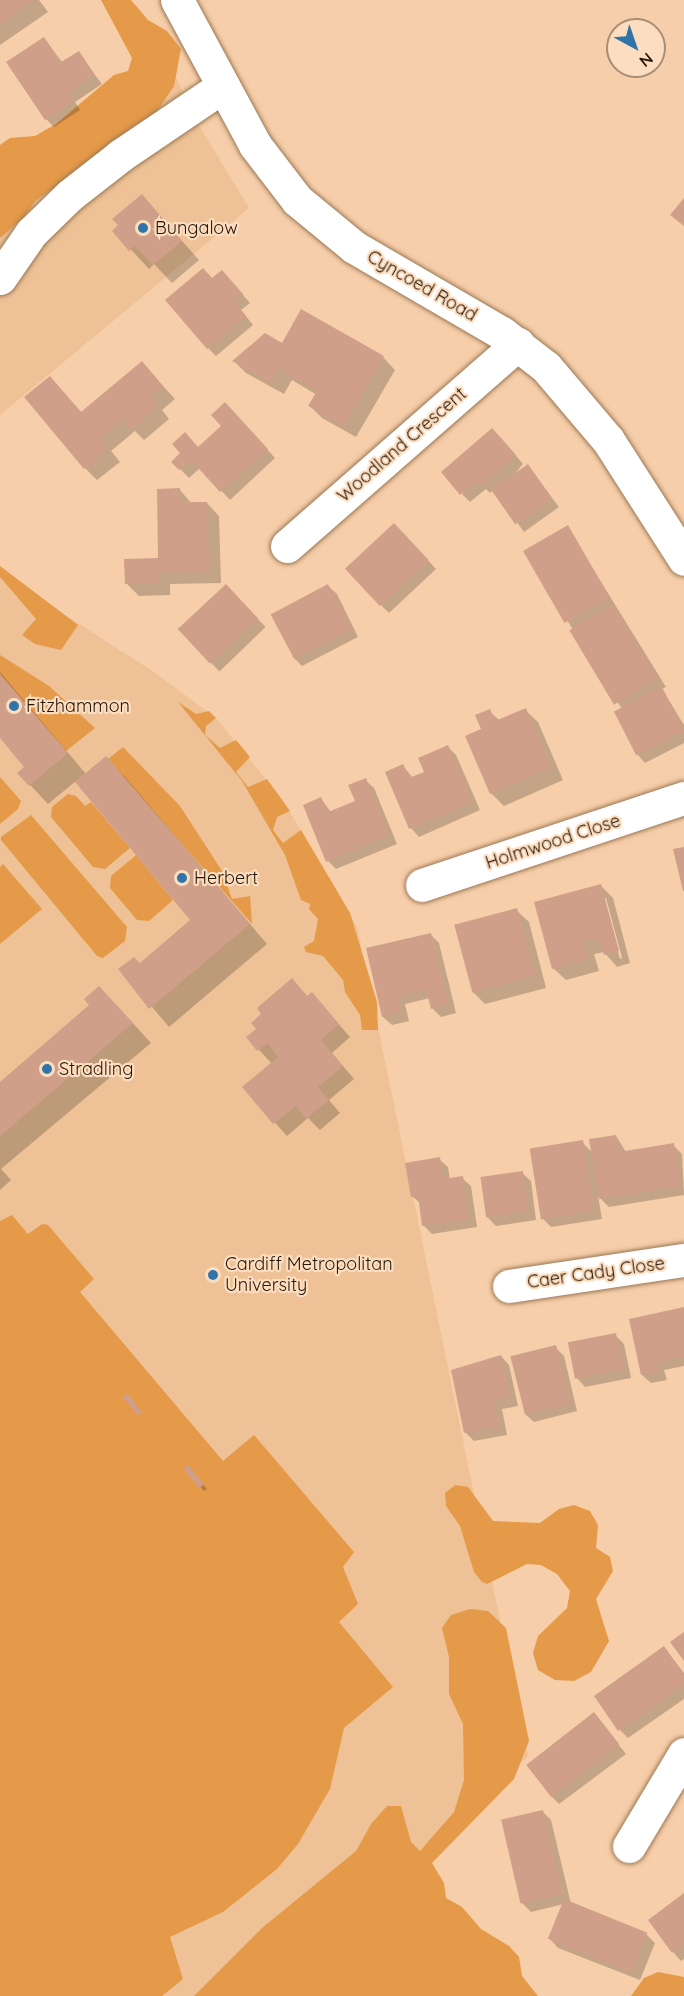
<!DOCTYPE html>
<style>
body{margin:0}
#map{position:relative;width:684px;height:1996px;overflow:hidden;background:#f6cea9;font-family:Quicksand,sans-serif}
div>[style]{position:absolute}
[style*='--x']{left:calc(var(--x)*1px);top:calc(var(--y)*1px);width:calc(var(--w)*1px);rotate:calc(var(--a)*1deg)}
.built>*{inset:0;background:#eec296}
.green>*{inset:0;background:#e49a48}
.shadow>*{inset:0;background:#0003;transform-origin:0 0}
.building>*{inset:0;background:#d09f89;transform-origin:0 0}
.roads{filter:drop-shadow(0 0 2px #9b7855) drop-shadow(0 0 2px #9b7855)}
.minor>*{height:33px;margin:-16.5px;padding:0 16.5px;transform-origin:16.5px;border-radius:16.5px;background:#fff}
.dots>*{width:16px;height:16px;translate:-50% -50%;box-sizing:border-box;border:3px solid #fdddbf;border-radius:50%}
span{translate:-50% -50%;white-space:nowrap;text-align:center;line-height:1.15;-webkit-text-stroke:4.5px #fdddbf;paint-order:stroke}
.poi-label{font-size:18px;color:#261809}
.left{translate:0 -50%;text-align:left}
.street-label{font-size:18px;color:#261809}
.north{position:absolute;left:606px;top:18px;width:60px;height:60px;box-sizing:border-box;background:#fdddbf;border:2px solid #a78e76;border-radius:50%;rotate:140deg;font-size:16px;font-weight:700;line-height:24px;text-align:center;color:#261809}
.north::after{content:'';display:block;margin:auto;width:21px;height:27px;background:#3174aa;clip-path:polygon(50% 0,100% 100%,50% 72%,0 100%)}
</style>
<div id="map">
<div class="built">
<i style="clip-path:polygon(173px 71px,197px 122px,249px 208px,0 415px,0 169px)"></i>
<i style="clip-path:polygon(0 566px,34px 595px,154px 672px,216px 718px,282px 799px,350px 913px,358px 930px,528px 1756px,292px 1996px,0 1996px)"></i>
</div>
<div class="green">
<i style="clip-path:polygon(101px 0,131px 0,148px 20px,167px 31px,181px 49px,174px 86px,153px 117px,35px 201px,24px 217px,0 238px,0 145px,10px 138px,35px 136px,56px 124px,114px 75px,128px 71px,132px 58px)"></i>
<i style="clip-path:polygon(0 566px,78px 625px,61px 650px,35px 644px,22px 635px,36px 619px,0 577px)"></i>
<i style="clip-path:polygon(0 655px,49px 686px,95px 728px,66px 751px,0 674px)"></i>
<i style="clip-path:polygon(178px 702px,196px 714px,209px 711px,216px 718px,206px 726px,205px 735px,220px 748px,236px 740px,250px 757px,236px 772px,248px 787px,267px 779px,290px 811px,277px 817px,273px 830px,283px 843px,301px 830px,350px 913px,377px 1002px,378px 1030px,362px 1030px,360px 1015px,345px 992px,343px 980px,323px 956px,306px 952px,304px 947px,314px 941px,318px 919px,309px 909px,310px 904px,301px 900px,285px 855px,242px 781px)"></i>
<i style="clip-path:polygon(123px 747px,180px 806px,222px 871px,232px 899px,250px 896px,252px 924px,108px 759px)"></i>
<i style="clip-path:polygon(0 777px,21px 801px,18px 809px,0 824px)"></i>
<i style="clip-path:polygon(68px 794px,76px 796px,85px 806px,91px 802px,130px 848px,105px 869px,93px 867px,51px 817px,52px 807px)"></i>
<i style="clip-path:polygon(31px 815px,127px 927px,125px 941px,103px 958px,97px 956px,1px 840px,1px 837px)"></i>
<i style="clip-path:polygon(136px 855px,173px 900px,149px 921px,137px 920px,110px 888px,111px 876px)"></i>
<i style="clip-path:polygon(3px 864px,42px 909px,0 944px,0 867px)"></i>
<i style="clip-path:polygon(12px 1215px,28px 1234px,42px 1224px,48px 1225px,94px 1279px,80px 1292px,223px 1461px,254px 1435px,354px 1552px,343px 1567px,358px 1604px,339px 1622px,393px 1687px,344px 1728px,330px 1789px,298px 1844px,277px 1869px,223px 1912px,170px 1937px,183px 1979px,162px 1996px,0 1996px,0 1221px)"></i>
<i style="clip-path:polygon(455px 1485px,468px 1487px,493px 1521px,540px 1523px,559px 1509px,574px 1505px,590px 1511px,598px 1525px,596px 1548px,610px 1557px,613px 1571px,596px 1599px,609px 1641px,591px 1672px,574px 1681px,555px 1680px,538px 1670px,533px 1653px,538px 1636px,567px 1608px,570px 1591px,557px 1574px,541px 1565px,527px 1564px,487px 1584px,482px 1582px,474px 1572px,460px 1526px,446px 1506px,445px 1493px)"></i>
<i style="clip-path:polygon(470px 1609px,488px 1611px,506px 1628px,529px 1741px,514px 1779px,432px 1863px,444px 1883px,446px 1898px,462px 1907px,481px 1929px,509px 1946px,519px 1957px,522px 1976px,538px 1996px,194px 1996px,262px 1928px,356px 1851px,371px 1824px,387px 1806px,401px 1806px,411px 1842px,420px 1851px,454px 1812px,464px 1780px,463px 1724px,449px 1694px,449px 1657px,442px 1628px,451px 1615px)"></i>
<i style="clip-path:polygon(658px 1972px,684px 1977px,684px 1996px,631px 1996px,644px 1978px)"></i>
</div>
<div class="shadow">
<i style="clip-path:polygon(0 0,39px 0,48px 12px,0 45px)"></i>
<i style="clip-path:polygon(44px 39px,63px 63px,78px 53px,102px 84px,75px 102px,80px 110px,54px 127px,46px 119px)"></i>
<i style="clip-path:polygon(142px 196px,199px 260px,172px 283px,154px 264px,149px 269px,114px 231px)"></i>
<i style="clip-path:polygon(213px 279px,230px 280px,250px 303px,241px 310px,253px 325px,216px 356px,208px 348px)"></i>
<i style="clip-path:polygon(282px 345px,383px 357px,395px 370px,356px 437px,322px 418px,310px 406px,317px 395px,292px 380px,284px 394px,246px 373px,234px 361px)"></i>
<i style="clip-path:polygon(142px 363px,175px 399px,162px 410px,169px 419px,144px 440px,135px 431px,111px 451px,120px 462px,97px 480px,85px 468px,50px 378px,82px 413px)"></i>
<i style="clip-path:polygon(234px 413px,275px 458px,230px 500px,200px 468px,189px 478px,173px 462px,199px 449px)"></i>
<i style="clip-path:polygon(501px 438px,523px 464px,511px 478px,528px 466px,559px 507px,524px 532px,493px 490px,490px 493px,486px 489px,470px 502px,462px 494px)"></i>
<i style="clip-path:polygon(180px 490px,192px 504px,207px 503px,219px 516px,221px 583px,170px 584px,170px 595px,139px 596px,127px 584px,160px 560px)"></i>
<i style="clip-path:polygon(567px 527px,666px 687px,662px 689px,684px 725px,684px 743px,645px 763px,637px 754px,622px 709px,525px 552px)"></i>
<i style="clip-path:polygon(403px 533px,436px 569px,389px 613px,381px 605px)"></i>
<i style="left:226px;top:586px;width:57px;height:64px;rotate:46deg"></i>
<i style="clip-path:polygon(328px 586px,337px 594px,358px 637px,302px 666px,293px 657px)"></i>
<i style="clip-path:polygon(0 672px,86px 774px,106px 758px,125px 777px,267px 944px,169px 1027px,120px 969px,140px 965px,192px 920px,76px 781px,48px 804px,19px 773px,27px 767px,0 736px)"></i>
<i style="clip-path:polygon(525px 710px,538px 722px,563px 780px,504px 806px,492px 794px,467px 737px,483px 730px,489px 711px,500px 721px)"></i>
<i style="clip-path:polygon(448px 747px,456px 755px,480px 810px,419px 837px,411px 828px,403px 766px,413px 778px,426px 773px)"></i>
<i style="clip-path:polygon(365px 780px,374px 788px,397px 844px,336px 869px,328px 861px,321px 799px,331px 812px,357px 802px)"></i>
<i style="clip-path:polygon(evenodd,600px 885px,613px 898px,630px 963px,617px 967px,604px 952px,594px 954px,599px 971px,566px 980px,553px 968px,600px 885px,603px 898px,606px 898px,622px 958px,620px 959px,603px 898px)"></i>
<i style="clip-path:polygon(516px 910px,529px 922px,546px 988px,485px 1004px,473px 992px)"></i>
<i style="clip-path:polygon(431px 935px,439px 943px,456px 1013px,441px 1017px,432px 1008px,430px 998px,405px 1004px,409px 1021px,392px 1025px,383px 1017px,367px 950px)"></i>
<i style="clip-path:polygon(292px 980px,308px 997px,312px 994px,350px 1037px,332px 1053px,354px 1079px,329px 1100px,340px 1113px,320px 1130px,308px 1118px,287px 1136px,244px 1088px,272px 1064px,248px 1038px,259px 1029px)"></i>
<i style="clip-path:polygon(118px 1007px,151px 1043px,1px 1169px,11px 1180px,0 1190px,0 1084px)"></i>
<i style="clip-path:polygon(616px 1136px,626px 1152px,673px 1145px,682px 1154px,684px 1195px,609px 1207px,598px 1196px,602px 1219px,551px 1227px,543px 1219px,582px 1142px,593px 1153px)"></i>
<i style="clip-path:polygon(439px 1159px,448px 1167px,450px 1180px,462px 1178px,471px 1186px,477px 1227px,432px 1234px,424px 1226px,421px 1204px,412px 1196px)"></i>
<i style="clip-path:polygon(522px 1173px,531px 1181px,536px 1220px,496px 1226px,488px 1218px)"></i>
<i style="clip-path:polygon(684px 1308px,684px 1366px,664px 1370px,667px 1380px,651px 1383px,642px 1375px)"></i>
<i style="clip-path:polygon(615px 1335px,624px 1344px,631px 1378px,585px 1387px,577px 1378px)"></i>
<i style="clip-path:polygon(555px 1347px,564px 1356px,577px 1411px,534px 1422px,525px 1414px)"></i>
<i style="clip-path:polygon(501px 1356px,509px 1365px,518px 1406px,502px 1409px,507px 1435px,474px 1441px,466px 1433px,453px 1371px)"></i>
<i style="clip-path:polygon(185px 1469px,192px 1471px,207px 1489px,204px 1491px)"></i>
<i style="clip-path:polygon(664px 1648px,684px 1673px,684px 1699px,628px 1738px,620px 1730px)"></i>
<i style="clip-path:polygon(594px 1714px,626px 1754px,559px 1804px,551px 1796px)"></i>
<i style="clip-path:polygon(542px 1811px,551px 1820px,571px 1904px,646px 1934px,655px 1943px,640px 1980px,558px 1948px,550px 1939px,564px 1904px,531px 1912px,522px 1903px)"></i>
<i style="clip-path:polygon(684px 1895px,684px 1959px,681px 1961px,673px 1952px)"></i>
</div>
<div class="building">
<i style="clip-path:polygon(0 0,35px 0,0 24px)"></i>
<i style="clip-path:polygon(44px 37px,61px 62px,79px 51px,95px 75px,68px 93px,73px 101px,45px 120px,6px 62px)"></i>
<i style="clip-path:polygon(142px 194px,182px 241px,153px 265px,135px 246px,129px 251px,112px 231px,118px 225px,112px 219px)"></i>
<i style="clip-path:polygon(684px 198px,684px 226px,670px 215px)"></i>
<i style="clip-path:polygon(203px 268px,212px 278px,222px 270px,243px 294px,234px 301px,246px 316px,207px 349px,165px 300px)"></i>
<i style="clip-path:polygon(301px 309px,384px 356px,343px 426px,308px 406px,317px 391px,279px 369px,271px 382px,232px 361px,265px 333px,282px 343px)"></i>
<i style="clip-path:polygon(142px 361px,163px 386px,151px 397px,158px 406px,131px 429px,122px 419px,100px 438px,108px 449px,84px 469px,24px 397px,50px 376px,81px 412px)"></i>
<i style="clip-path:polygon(225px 402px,268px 449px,220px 492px,191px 460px,179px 470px,171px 462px,180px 453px,172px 444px,185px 432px,198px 447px,221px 426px,211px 415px)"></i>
<i style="clip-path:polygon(492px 428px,516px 455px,480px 486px,476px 481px,460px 495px,441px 472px)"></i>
<i style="left:528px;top:464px;width:42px;height:45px;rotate:55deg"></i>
<i style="clip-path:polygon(180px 488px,180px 502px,207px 502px,209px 571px,158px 572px,159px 584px,125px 584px,124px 559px,158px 558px,157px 489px)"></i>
<i style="left:394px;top:523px;width:51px;height:67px;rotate:47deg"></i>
<i style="left:568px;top:525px;width:83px;height:52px;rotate:60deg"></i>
<i style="left:226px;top:584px;width:47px;height:66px;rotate:47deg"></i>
<i style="left:328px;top:584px;width:50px;height:65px;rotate:62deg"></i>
<i style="left:613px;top:604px;width:87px;height:51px;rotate:59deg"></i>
<i style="clip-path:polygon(0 674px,68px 753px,29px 786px,17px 773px,24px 767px,0 738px)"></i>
<i style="left:662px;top:687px;width:49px;height:54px;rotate:63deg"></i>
<i style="clip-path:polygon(526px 708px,551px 768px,490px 794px,465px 736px,481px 729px,475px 715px,490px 709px,495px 721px)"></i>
<i style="clip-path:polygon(448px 745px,473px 802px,409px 829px,385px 772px,403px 764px,409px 778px,424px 772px,418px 758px)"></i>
<i style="clip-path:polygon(106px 756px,250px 924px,149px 1009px,118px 969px,134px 957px,140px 963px,190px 920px,75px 782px)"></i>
<i style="clip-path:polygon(366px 778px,389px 835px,326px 862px,303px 805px,321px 797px,328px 812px,355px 801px,348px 785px)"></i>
<i style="clip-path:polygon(684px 847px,684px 891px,683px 891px,673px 849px)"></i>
<i style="clip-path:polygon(601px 884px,619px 951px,604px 955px,599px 938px,583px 942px,588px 959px,552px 969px,534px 902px)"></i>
<i style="left:517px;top:908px;width:70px;height:65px;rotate:75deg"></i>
<i style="clip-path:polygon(431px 933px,448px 1004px,431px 1009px,426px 989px,397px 996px,401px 1012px,382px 1017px,366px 948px)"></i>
<i style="clip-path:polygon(292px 978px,307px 996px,312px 992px,339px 1024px,321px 1040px,343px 1066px,318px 1087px,329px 1100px,306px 1119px,296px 1106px,273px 1124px,242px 1087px,278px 1057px,268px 1043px,257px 1051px,246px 1037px,256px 1029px,251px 1023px,261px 1014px,257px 1008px)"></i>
<i style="clip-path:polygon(99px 986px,133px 1023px,0 1136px,0 1082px,89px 1005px,84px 999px)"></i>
<i style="clip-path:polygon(616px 1135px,619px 1152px,674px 1143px,680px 1186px,599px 1199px,589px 1139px)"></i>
<i style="left:583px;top:1140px;width:72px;height:54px;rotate:81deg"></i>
<i style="clip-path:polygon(440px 1157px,443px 1179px,463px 1176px,469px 1219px,422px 1226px,418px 1195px,411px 1197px,405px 1163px)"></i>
<i style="left:523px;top:1171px;width:41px;height:43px;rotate:82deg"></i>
<i style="clip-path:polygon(684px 1307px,684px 1356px,657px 1362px,659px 1372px,641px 1375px,629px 1319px)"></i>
<i style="left:616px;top:1333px;width:37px;height:49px;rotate:79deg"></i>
<i style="left:556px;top:1345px;width:60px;height:47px;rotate:76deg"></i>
<i style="clip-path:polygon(501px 1355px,510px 1397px,494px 1401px,500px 1426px,464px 1433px,451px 1370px)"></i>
<i style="clip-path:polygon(127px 1393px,142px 1412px,138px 1415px,122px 1397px)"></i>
<i style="left:188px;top:1465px;width:25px;height:6px;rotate:50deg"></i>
<i style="clip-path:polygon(684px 1632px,684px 1661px,670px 1642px)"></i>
<i style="clip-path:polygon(664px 1646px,684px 1674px,684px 1684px,618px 1731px,594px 1696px)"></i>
<i style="left:594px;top:1712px;width:41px;height:86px;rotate:52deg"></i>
<i style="left:543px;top:1810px;width:86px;height:43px;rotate:77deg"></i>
<i style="clip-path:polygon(684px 1893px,684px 1944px,672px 1953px,648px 1920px)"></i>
<i style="left:564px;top:1899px;width:90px;height:43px;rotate:22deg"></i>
</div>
<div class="roads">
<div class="minor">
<i style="--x:177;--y:0;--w:165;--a:61.7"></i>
<i style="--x:255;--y:145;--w:69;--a:52.6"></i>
<i style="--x:297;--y:200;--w:74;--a:39.5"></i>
<i style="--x:354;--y:247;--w:171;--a:30.2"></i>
<i style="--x:502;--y:333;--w:56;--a:37.7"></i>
<i style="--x:546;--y:367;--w:96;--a:49.7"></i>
<i style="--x:608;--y:440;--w:141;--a:57.4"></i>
<i style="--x:0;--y:278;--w:55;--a:-55.4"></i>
<i style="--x:31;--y:233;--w:54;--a:-44.3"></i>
<i style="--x:70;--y:195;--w:65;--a:-38.1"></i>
<i style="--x:121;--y:155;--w:123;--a:-34.1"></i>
<i style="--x:287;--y:546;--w:307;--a:-41.2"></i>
<i style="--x:422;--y:885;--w:276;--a:-18.4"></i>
<i style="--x:509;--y:1286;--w:177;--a:-8.5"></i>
<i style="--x:629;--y:1846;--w:107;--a:-59.1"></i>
</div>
</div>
<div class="dots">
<i style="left:143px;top:228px;background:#3174aa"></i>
<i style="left:14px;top:706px;background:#3174aa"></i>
<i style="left:182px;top:878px;background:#3174aa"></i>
<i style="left:47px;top:1069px;background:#3174aa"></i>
<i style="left:213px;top:1275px;background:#3174aa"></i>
</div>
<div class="poi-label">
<span class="left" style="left:155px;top:228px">Bungalow</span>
<span class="left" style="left:26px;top:706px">Fitzhammon</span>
<span class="left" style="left:194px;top:878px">Herbert</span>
<span class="left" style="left:59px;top:1069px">Stradling</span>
<span class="left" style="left:225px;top:1275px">Cardiff Metropolitan<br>University</span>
</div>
<div class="street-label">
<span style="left:422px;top:286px;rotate:30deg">Cyncoed Road</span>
<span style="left:402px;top:445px;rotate:-41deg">Woodland Crescent</span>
<span style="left:553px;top:842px;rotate:-18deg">Holmwood Close</span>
<span style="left:596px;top:1273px;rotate:-8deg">Caer Cady Close</span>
</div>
<div class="north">N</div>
</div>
